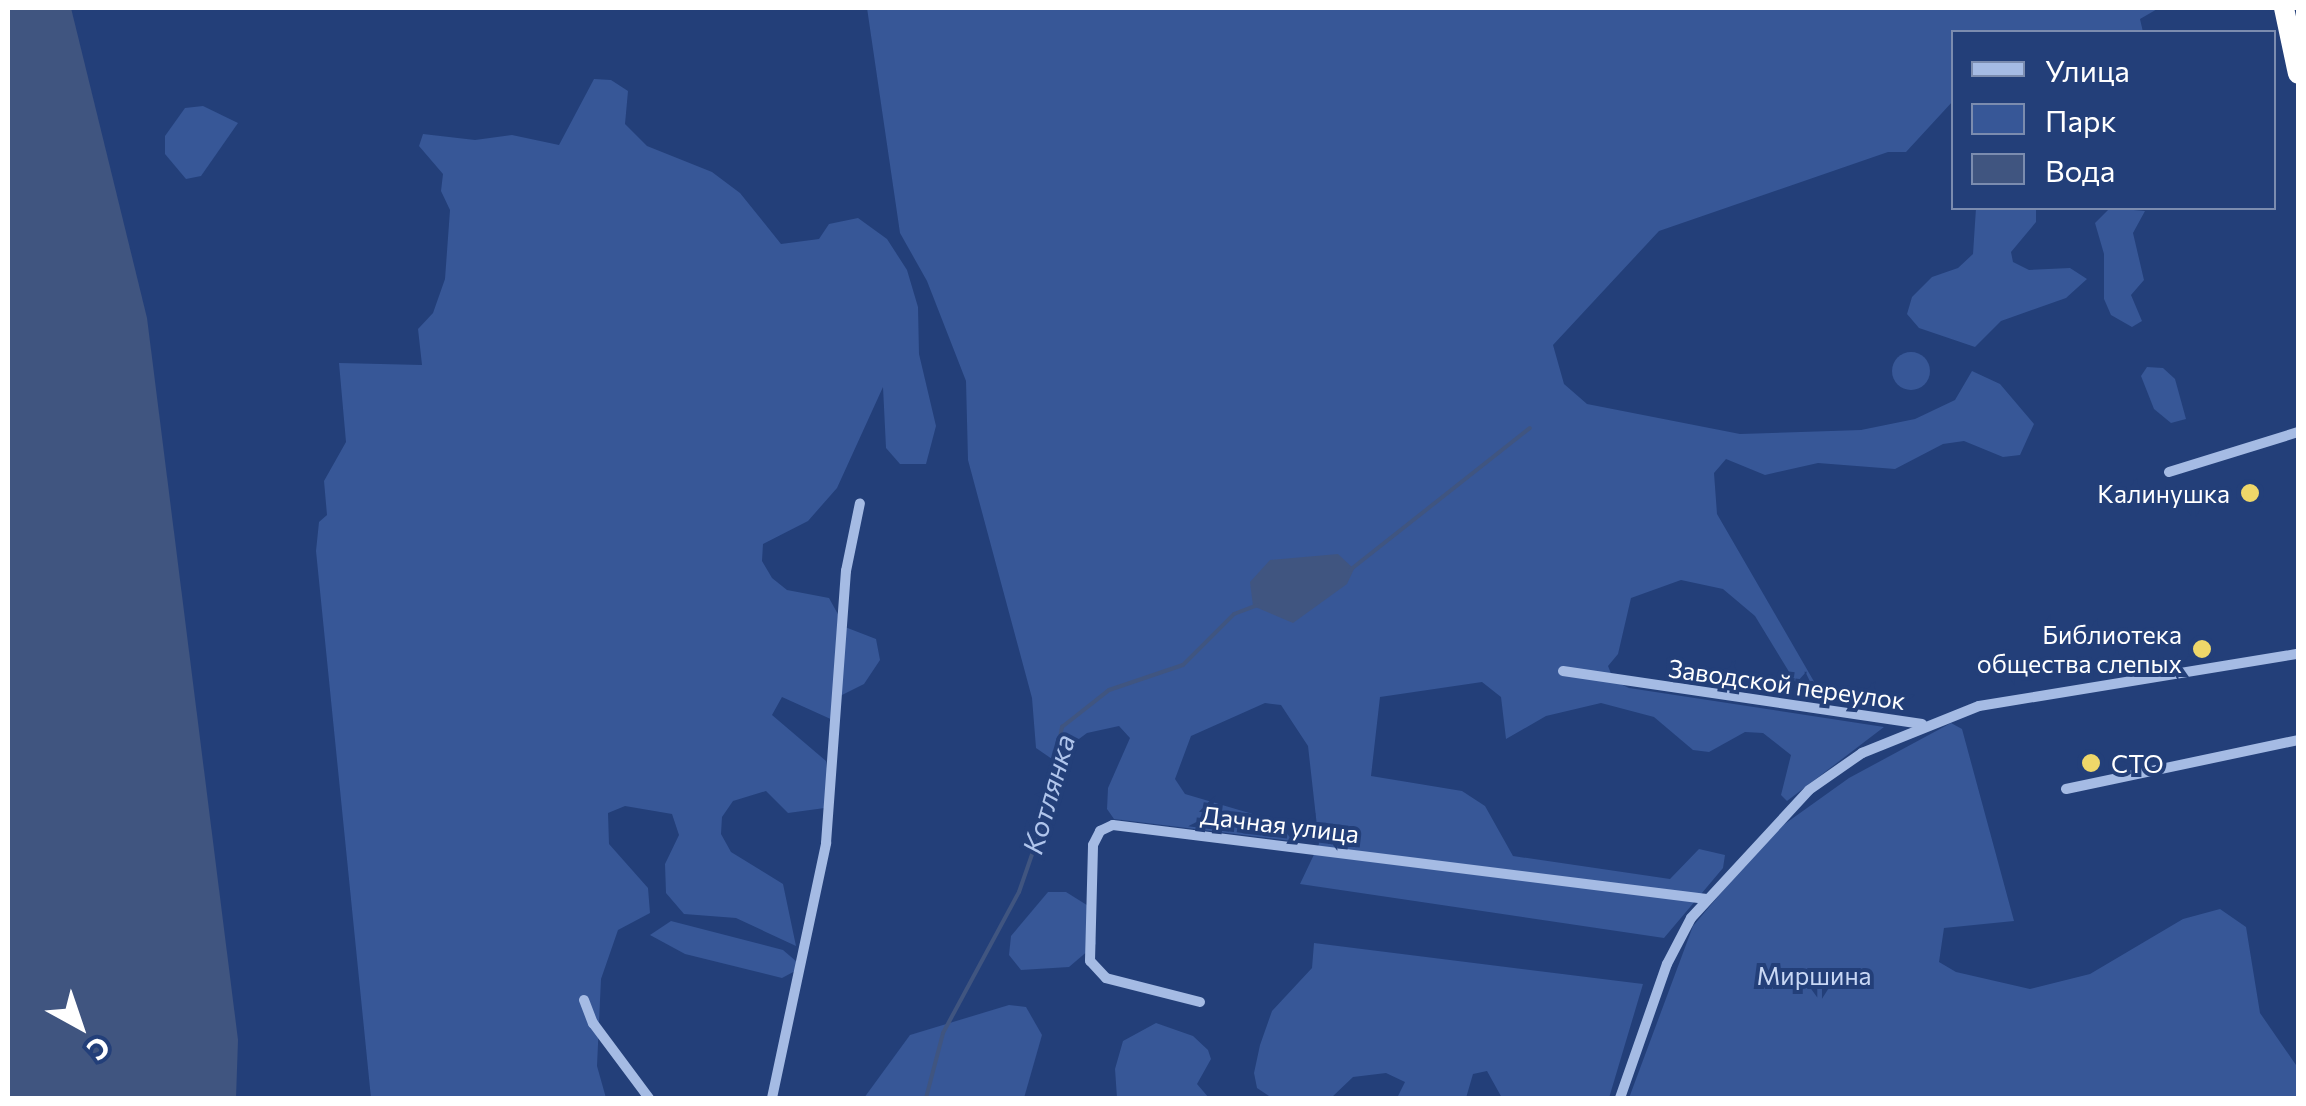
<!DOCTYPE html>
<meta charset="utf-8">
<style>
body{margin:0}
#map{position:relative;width:2306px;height:1106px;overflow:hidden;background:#233f79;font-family:Commissioner,sans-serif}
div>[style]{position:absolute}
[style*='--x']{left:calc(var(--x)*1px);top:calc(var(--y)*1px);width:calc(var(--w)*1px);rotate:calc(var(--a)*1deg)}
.green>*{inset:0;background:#375797}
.round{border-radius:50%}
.water>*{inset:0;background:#405580}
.stream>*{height:4px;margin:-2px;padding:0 2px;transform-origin:2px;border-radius:2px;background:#405580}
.street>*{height:10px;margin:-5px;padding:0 5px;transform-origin:5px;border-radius:5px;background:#a5bbe4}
.highway>*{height:20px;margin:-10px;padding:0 10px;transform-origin:10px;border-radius:10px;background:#fff}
.dots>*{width:28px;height:28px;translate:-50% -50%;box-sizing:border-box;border:5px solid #233f79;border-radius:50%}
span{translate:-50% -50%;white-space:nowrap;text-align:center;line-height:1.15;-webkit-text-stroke:8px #233f79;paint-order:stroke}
.poi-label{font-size:25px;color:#fff}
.right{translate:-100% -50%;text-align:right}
.left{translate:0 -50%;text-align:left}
.street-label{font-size:25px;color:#fff}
.park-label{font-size:25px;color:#c8d7f4}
.water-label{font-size:28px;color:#b0c5ec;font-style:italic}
.frame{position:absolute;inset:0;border:10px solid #fff;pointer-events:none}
.legend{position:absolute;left:1951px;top:30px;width:325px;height:180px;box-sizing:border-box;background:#233f79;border:2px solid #7b8caf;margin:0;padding:12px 18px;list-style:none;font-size:30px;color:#fff}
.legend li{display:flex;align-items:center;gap:20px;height:50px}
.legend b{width:50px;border:2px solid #7b8caf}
.north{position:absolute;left:30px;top:976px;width:100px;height:100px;-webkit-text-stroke:8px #233f79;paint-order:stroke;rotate:140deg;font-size:28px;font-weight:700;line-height:40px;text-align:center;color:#fff}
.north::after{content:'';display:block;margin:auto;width:35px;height:45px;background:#fff;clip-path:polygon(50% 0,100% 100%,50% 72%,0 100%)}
</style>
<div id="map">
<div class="green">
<i style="clip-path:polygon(867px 8px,2159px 8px,2140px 19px,2143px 32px,1954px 32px,1953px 101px,1906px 152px,1888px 152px,1659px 231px,1553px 345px,1564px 384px,1587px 404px,1740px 434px,1861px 430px,1915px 419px,1955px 400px,1972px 371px,2000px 384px,2034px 424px,2020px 455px,2003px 457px,1964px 441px,1943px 444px,1895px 469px,1818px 463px,1765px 475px,1726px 459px,1714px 473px,1717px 514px,1827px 704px,1802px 693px,1755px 616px,1723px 589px,1681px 580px,1631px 598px,1618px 654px,1608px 666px,1614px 681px,1629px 688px,1884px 727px,1787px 801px,1781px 795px,1791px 755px,1763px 733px,1745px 732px,1709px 752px,1693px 750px,1654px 717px,1601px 703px,1546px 716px,1506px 739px,1501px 697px,1482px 682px,1380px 697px,1371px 776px,1462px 791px,1485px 806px,1513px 856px,1670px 879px,1699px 849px,1725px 855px,1723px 868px,1664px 938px,1300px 884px,1319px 844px,1308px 746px,1281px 705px,1265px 703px,1191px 736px,1175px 779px,1185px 794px,1256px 815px,1283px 827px,1292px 841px,1114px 819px,1107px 809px,1108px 788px,1130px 738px,1119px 726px,1087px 733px,1052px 759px,1036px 748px,1032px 698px,968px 460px,966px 381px,927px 281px,900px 233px)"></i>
<i style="clip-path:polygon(594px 79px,611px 80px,628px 91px,625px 124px,647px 146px,712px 172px,740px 193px,781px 244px,819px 239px,829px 224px,858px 218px,887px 239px,907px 270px,918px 307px,919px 354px,936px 426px,926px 464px,900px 464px,886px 448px,883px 387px,837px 488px,808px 521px,763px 544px,762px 561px,772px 578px,787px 590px,829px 598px,845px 627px,876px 639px,880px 660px,864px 684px,840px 696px,835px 721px,782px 697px,772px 715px,826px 761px,832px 807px,788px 813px,766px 791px,733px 801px,722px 817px,721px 834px,731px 852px,783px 884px,796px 946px,736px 918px,684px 914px,666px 893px,665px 864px,679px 835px,672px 814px,625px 806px,608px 813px,609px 844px,648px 888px,650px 913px,618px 930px,601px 979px,597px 1066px,606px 1098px,371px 1098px,316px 551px,319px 522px,327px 515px,324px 481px,346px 442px,339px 363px,422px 365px,418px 329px,433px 313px,445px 279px,450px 210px,441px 191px,443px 174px,419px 146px,423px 134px,475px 140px,512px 135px,559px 145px)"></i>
<i style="clip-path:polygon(203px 106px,238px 123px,201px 176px,186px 179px,165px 154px,165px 136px,185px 108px)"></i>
<i style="clip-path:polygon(1976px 208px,2036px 208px,2036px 222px,2011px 252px,2013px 262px,2029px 270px,2070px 268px,2087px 279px,2066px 298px,2001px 321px,1975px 347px,1919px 328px,1907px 314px,1912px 297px,1932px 277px,1958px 268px,1973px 254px)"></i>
<i style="clip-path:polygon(2110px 208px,2145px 211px,2133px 233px,2144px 280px,2131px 295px,2142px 321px,2132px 327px,2111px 315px,2104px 299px,2104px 254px,2095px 223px)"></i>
<i class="round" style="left:1892px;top:352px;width:38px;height:38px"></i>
<i style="clip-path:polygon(2147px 367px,2163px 368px,2175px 379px,2186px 419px,2171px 423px,2154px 409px,2141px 376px)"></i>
<i style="clip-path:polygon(1951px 723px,1962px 729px,2014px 921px,1944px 928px,1939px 962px,1956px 972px,2030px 989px,2090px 974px,2183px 919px,2220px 909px,2246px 927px,2260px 1013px,2296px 1065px,2298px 1098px,1629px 1098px,1693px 926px,1772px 833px,1849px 778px)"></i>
<i style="clip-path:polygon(1048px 892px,1066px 892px,1090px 907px,1096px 944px,1069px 967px,1021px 970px,1009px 955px,1011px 936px)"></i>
<i style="clip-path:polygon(671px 921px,783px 950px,797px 962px,797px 970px,782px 978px,685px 954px,650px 935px)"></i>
<i style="clip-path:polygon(1314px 943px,1643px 984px,1609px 1098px,1502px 1098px,1487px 1071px,1473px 1074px,1466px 1098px,1397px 1098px,1405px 1082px,1386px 1073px,1353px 1077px,1331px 1098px,1269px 1096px,1257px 1088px,1254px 1073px,1260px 1045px,1272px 1011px,1312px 968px)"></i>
<i style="clip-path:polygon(1009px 1005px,1026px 1007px,1042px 1035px,1024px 1098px,864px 1098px,910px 1035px)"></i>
<i style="clip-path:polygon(1156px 1023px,1193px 1036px,1208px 1050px,1211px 1059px,1197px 1084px,1209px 1098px,1117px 1098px,1115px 1069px,1123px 1041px)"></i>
</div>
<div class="water">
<i style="clip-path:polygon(8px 8px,71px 8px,147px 318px,238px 1040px,236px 1098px,8px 1098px)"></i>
<i style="clip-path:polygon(1338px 554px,1354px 569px,1347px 584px,1293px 623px,1253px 606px,1250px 582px,1270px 560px)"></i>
</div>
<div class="stream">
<i style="--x:1350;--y:570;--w:229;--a:-38.3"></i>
<i style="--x:926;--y:1098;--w:67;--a:-75.3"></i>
<i style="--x:943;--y:1033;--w:160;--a:-61.7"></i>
<i style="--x:1019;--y:892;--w:79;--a:-70.9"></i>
<i style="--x:1045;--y:817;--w:92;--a:-79.3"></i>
<i style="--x:1062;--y:727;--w:60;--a:-38.2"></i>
<i style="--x:1109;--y:690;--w:78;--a:-18.7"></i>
<i style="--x:1183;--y:665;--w:72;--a:-45"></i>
<i style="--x:1234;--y:614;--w:25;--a:-21"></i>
</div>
<div class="street">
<i style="--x:2169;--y:472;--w:135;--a:-17.2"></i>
<i style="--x:1563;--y:671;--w:363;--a:8.4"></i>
<i style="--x:2066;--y:789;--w:237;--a:-11.9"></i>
<i style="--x:584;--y:1000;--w:25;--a:69"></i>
<i style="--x:593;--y:1023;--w:94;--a:53.3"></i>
<i style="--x:1200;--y:1002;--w:97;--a:-165.7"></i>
<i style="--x:1106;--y:978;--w:23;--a:-133"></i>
<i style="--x:1090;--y:961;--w:116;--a:-88.5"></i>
<i style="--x:1093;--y:845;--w:16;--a:-63"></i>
<i style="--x:1100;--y:831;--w:14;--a:-25"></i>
<i style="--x:1113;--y:825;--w:598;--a:7.11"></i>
<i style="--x:772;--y:1098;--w:261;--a:-78"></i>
<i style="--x:826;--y:843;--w:273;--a:-85.8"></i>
<i style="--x:846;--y:571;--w:69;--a:-78.4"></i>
<i style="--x:1620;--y:1098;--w:142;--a:-70.7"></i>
<i style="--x:1667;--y:964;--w:52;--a:-62.4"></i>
<i style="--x:1691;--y:918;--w:174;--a:-47.3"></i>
<i style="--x:1809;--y:790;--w:65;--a:-34.9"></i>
<i style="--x:1862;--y:753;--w:126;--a:-21.9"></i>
<i style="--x:1979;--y:706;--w:323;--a:-9.3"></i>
</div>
<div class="highway">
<i style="--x:2284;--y:8;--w:67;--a:78"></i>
</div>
<div class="dots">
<i style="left:2250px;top:493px;background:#efd769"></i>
<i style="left:2202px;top:649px;background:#efd769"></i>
<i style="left:2091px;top:763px;background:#efd769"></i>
</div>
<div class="poi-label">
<span class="right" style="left:2230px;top:493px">Калинушка</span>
<span class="right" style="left:2182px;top:649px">Библиотека<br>общества слепых</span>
<span class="left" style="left:2111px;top:763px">СТО</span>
</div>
<div class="street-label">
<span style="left:1787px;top:684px;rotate:8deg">Заводской переулок</span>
<span style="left:1280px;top:824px;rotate:7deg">Дачная улица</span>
</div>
<div class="park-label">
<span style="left:1814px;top:975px">Миршина</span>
</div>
<div class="water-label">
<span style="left:1048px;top:794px;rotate:-74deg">Котлянка</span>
</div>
<div class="frame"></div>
<ul class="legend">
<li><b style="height:12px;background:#a5bbe4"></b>Улица</li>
<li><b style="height:28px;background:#375797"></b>Парк</li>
<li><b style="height:28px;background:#405580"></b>Вода</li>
</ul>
<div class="north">С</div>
</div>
